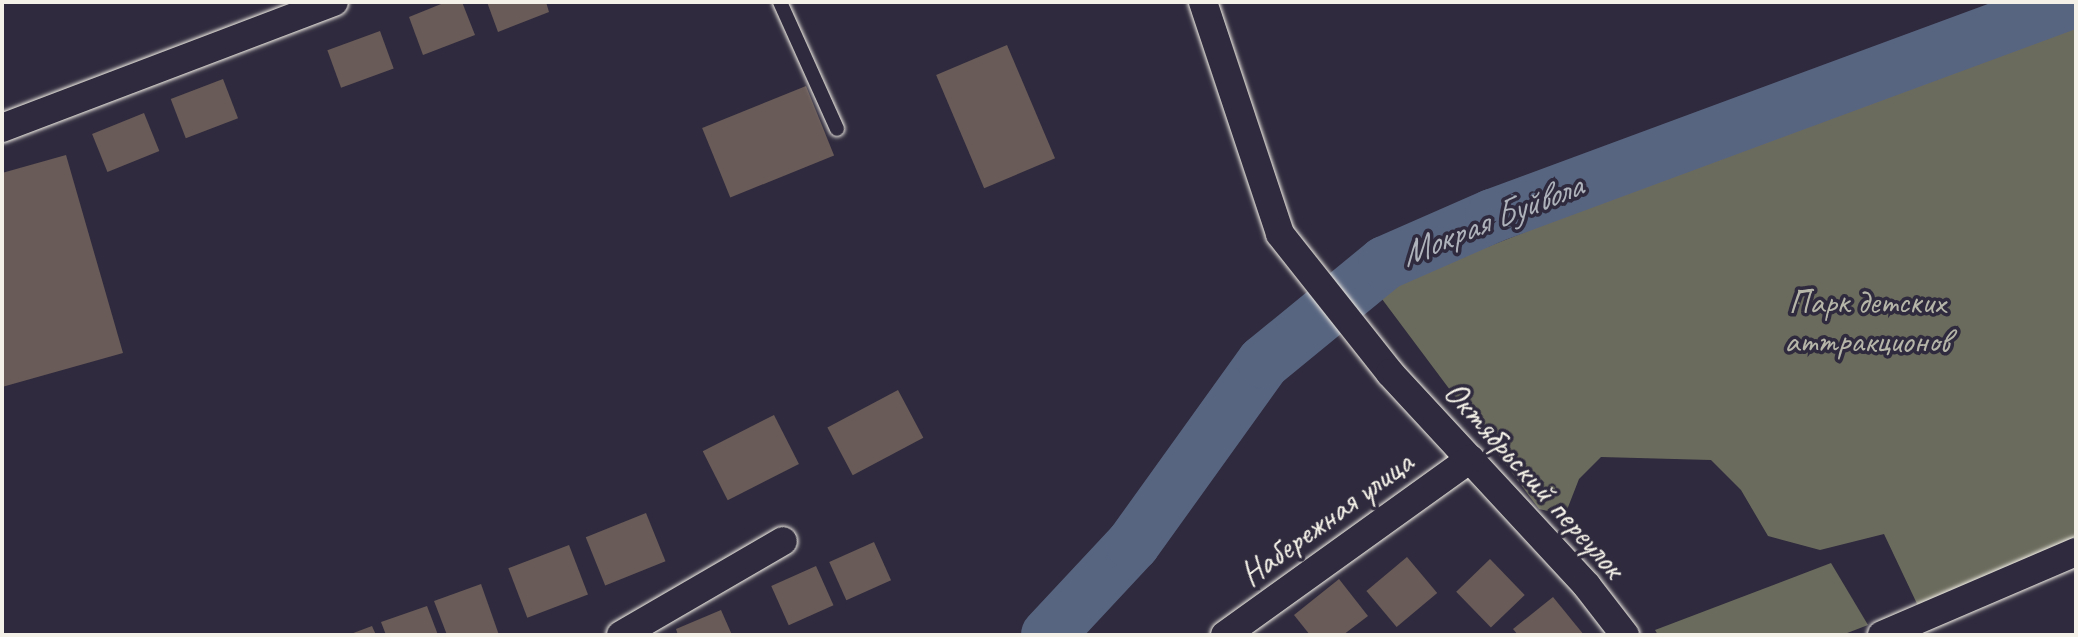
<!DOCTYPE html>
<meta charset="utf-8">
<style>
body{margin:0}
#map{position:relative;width:2078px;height:637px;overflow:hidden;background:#2f2a3d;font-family:Caveat,sans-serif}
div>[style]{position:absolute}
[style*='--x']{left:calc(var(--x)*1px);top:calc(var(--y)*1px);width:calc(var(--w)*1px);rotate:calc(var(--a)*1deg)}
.green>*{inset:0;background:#6b6b5d}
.river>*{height:54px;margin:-27px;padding:0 27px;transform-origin:27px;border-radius:27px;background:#586581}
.building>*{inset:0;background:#695b58;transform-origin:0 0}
.roads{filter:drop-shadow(0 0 2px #f4f1e8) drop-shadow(0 0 2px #f4f1e8)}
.lane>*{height:14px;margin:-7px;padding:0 7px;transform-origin:7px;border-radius:7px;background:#2f2a3d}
.street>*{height:28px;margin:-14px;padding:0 14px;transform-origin:14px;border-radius:14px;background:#2f2a3d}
span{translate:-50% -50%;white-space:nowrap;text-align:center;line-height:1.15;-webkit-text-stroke:7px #2f2a3d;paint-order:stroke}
.park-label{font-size:34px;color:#b6b5a9}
.street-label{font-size:34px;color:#f4f1e8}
.water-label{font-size:36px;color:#aeb2ba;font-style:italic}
.frame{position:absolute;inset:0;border:4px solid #f4f1e8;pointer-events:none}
</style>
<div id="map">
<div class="green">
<i style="clip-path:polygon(2076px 14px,2076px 541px,1919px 608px,1884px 534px,1820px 550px,1768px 536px,1741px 490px,1711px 460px,1601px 457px,1579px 479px,1565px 515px,1539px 509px,1376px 291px)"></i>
<i style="clip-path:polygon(1831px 563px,1868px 625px,1842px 635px,1658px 635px,1655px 630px)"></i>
</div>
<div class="river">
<i style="--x:1048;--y:635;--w:125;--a:-47"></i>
<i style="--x:1133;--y:544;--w:224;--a:-54.3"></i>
<i style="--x:1264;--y:362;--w:156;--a:-39.3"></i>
<i style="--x:1385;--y:263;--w:117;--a:-23.7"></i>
<i style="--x:1492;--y:216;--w:617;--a:-20.28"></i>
</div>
<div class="building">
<i style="clip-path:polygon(446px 2px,462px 2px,475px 35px,423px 55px,409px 17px)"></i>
<i style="clip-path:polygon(487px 2px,546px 2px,549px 12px,498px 32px)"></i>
<i style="left:380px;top:31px;width:40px;height:56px;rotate:70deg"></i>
<i style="left:1007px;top:45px;width:123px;height:77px;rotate:67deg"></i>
<i style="left:223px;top:79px;width:42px;height:56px;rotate:69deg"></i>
<i style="left:806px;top:86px;width:75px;height:112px;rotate:68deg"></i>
<i style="left:144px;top:113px;width:41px;height:56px;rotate:68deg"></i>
<i style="clip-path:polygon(66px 155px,123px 353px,2px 387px,2px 173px)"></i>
<i style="left:898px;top:390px;width:54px;height:80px;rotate:62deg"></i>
<i style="left:774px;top:415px;width:55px;height:80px;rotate:63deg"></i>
<i style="left:646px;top:513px;width:52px;height:65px;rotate:68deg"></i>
<i style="left:874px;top:542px;width:42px;height:49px;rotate:66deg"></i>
<i style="left:569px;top:545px;width:53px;height:65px;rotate:69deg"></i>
<i style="left:1407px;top:557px;width:47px;height:53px;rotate:50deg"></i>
<i style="left:1490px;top:559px;width:50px;height:47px;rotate:46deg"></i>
<i style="left:816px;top:566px;width:43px;height:49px;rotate:66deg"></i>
<i style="clip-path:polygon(1339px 579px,1368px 616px,1343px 635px,1310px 635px,1294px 615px)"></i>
<i style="clip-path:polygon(481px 584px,499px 635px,447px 635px,434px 601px)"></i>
<i style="clip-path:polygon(1553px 597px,1584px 635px,1518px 635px,1513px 629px)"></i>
<i style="clip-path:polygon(427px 606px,438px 635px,386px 635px,381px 622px)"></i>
<i style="clip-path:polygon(721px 610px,732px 635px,678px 635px,676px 629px)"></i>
<i style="clip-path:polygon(372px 626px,376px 635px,348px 635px)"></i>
</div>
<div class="roads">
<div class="lane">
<i style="--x:780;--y:2;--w:139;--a:65.8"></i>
</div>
<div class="street">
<i style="--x:1203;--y:2;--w:244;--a:71.6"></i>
<i style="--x:1280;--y:234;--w:177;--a:51.6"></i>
<i style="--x:1390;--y:373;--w:290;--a:47.2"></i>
<i style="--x:1587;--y:586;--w:62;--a:52.2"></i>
<i style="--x:2;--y:128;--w:355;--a:-20.8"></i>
<i style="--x:621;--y:635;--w:187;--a:-30.1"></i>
<i style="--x:1225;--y:635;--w:302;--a:-35.7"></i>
<i style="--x:1882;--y:635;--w:211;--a:-23.2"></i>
</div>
</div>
<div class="park-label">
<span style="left:1867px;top:321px">Парк детских<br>аттракционов</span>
</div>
<div class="street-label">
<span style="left:1535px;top:479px;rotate:48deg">Октябрьский переулок</span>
<span style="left:1326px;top:518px;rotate:-36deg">Набережная улица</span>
</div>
<div class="water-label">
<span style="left:1491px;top:220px;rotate:-22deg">Мокрая Буйвола</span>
</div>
<div class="frame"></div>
</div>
